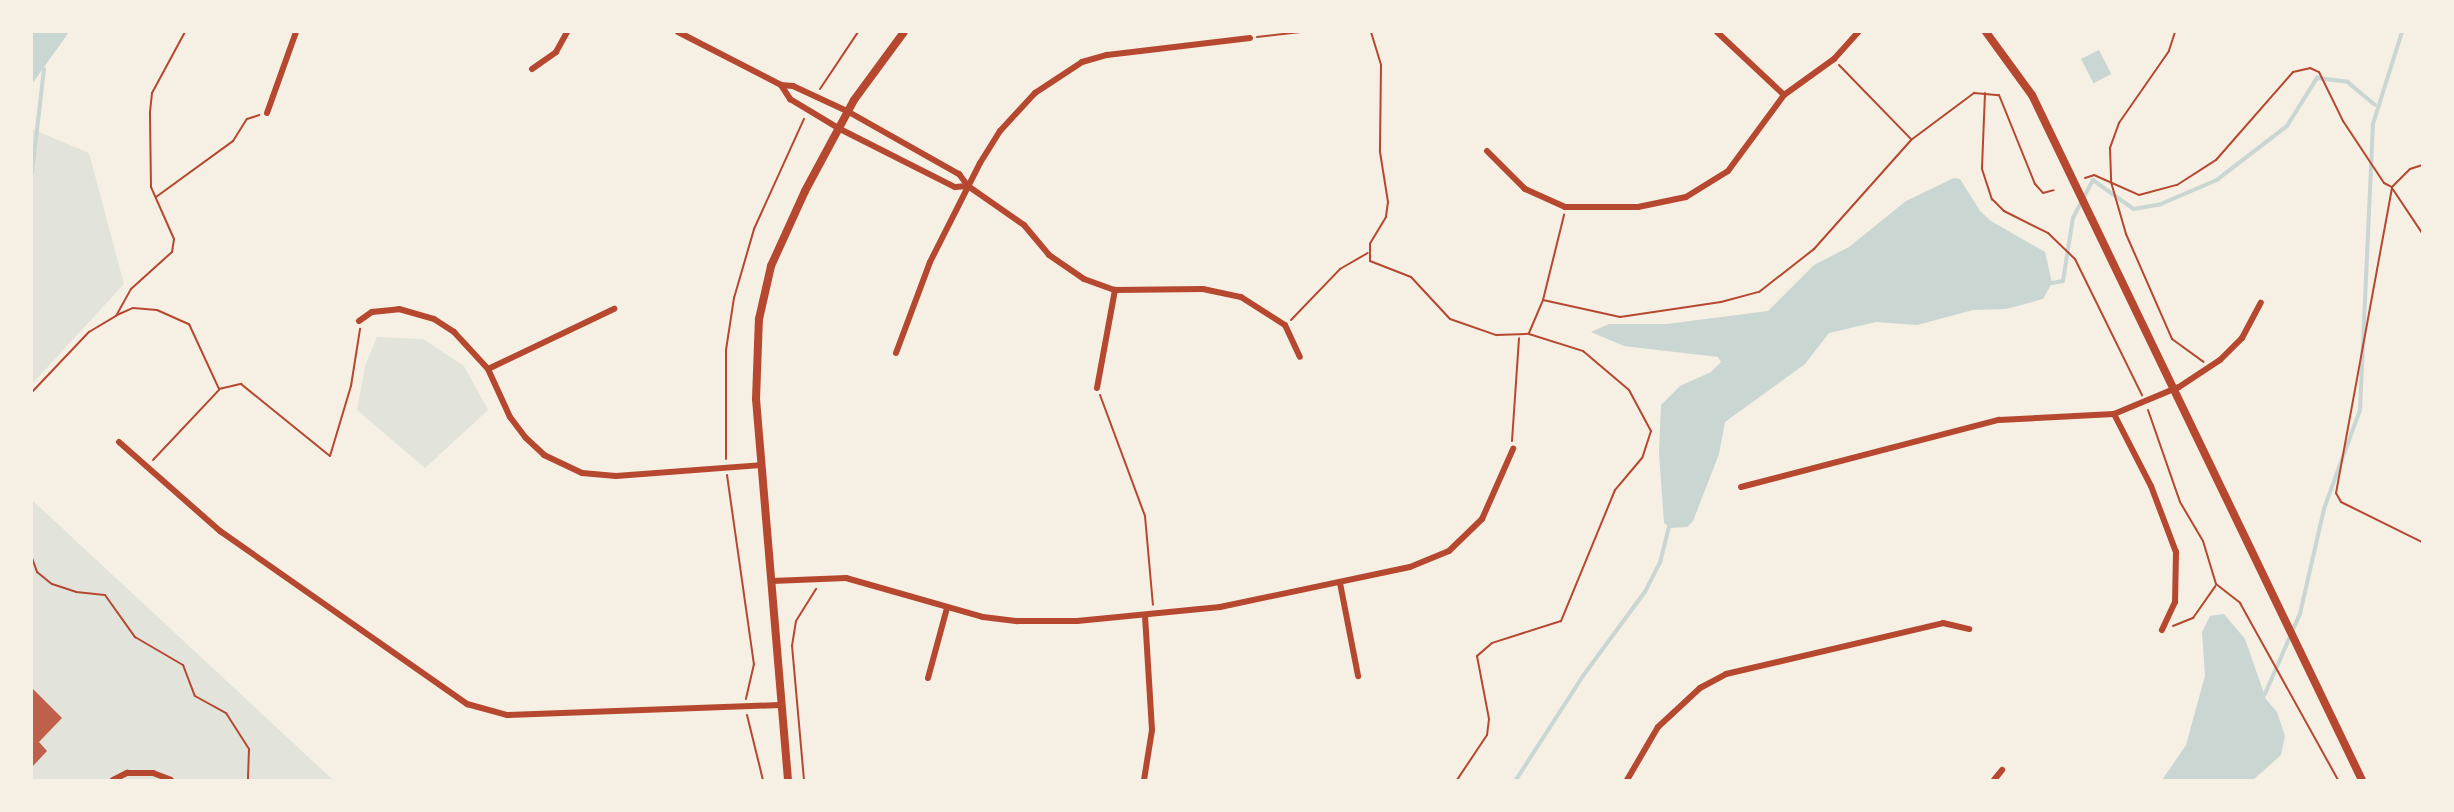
<!DOCTYPE html>
<style>
body{margin:0}
#map{position:relative;width:2454px;height:812px;overflow:hidden;background:#f6efe4;font-family:"PT Sans",sans-serif}
div>[style]{position:absolute}
[style*='--x']{left:calc(var(--x)*1px);top:calc(var(--y)*1px);width:calc(var(--w)*1px);rotate:calc(var(--a)*1deg)}
.green>*{inset:0;background:#e2e4dc}
.water>*{inset:0;background:#c9d6d2;transform-origin:0 0}
.stream>*{height:3.5px;margin:-1.75px;padding:0 1.75px;transform-origin:1.75px;border-radius:1.75px;background:#c9d6d2}
.building>*{inset:0;background:#bf614a}
.path>*{height:2px;margin:-1px;padding:0 1px;transform-origin:1px;border-radius:1px;background:#b5482f}
.minor>*{height:6px;margin:-3px;padding:0 3px;transform-origin:3px;border-radius:3px;background:#b5482f}
.tertiary>*{height:8px;margin:-4px;padding:0 4px;transform-origin:4px;border-radius:4px;background:#b5482f}
span{translate:-50% -50%;white-space:nowrap;text-align:center;line-height:1.15;-webkit-text-stroke:6px #f6efe4;paint-order:stroke}
.frame{position:absolute;inset:0;border:33px solid #f6efe4;pointer-events:none}
</style>
<div id="map">
<div class="green">
<i style="clip-path:polygon(32px 129px,89px 153px,124px 284px,32px 384px)"></i>
<i style="clip-path:polygon(377px 337px,423px 339px,464px 366px,488px 410px,425px 468px,357px 410px,365px 366px)"></i>
<i style="clip-path:polygon(32px 500px,333px 780px,32px 780px)"></i>
</div>
<div class="water">
<i style="clip-path:polygon(32px 32px,69px 32px,32px 84px)"></i>
<i style="left:2099px;top:50px;width:27px;height:20px;rotate:63deg"></i>
<i style="clip-path:polygon(1954px 178px,1960px 179px,1980px 211px,1991px 221px,2045px 252px,2052px 283px,2043px 299px,2006px 309px,1973px 310px,1917px 325px,1876px 322px,1829px 333px,1805px 364px,1725px 422px,1719px 454px,1693px 521px,1687px 527px,1671px 528px,1664px 523px,1659px 453px,1661px 405px,1680px 386px,1711px 372px,1721px 362px,1718px 357px,1624px 346px,1591px 332px,1609px 324px,1667px 324px,1768px 311px,1814px 265px,1849px 247px,1906px 201px)"></i>
<i style="clip-path:polygon(2224px 614px,2245px 639px,2266px 699px,2277px 712px,2285px 736px,2281px 755px,2253px 780px,2162px 780px,2186px 745px,2195px 712px,2205px 676px,2202px 632px,2210px 616px)"></i>
</div>
<div class="stream">
<i style="--x:32;--y:173;--w:104;--a:-83.4"></i>
<i style="--x:2052;--y:283;--w:11;--a:-10"></i>
<i style="--x:2063;--y:281;--w:64;--a:-81"></i>
<i style="--x:2073;--y:218;--w:43;--a:-62.2"></i>
<i style="--x:2093;--y:180;--w:50;--a:35.3"></i>
<i style="--x:2134;--y:209;--w:27;--a:-10"></i>
<i style="--x:2161;--y:204;--w:61;--a:-23.2"></i>
<i style="--x:2217;--y:180;--w:88;--a:-37.6"></i>
<i style="--x:2287;--y:126;--w:57;--a:-58"></i>
<i style="--x:2317;--y:78;--w:31;--a:7"></i>
<i style="--x:2348;--y:82;--w:35;--a:40"></i>
<i style="--x:2265;--y:694;--w:87;--a:-66.4"></i>
<i style="--x:2300;--y:614;--w:108;--a:-77.1"></i>
<i style="--x:2324;--y:509;--w:105;--a:-70"></i>
<i style="--x:2360;--y:410;--w:286;--a:-87.4"></i>
<i style="--x:2373;--y:124;--w:96;--a:-72.5"></i>
<i style="--x:1516;--y:780;--w:124;--a:-57.2"></i>
<i style="--x:1583;--y:676;--w:104;--a:-53.6"></i>
<i style="--x:1645;--y:592;--w:33;--a:-63"></i>
<i style="--x:1660;--y:563;--w:37;--a:-76"></i>
</div>
<div class="building">
<i style="clip-path:polygon(32px 688px,62px 718px,39px 742px,47px 751px,32px 767px)"></i>
</div>
<div class="path">
<i style="--x:1371;--y:32;--w:34;--a:73"></i>
<i style="--x:1381;--y:65;--w:87;--a:90.7"></i>
<i style="--x:1380;--y:152;--w:51;--a:80.9"></i>
<i style="--x:1388;--y:202;--w:15;--a:98"></i>
<i style="--x:1386;--y:217;--w:31;--a:121"></i>
<i style="--x:1370;--y:244;--w:17;--a:90"></i>
<i style="--x:1370;--y:261;--w:44;--a:21.3"></i>
<i style="--x:1411;--y:277;--w:57;--a:47.1"></i>
<i style="--x:1450;--y:319;--w:49;--a:19.2"></i>
<i style="--x:1496;--y:335;--w:33;--a:-2"></i>
<i style="--x:1529;--y:334;--w:57;--a:17.5"></i>
<i style="--x:1583;--y:351;--w:60;--a:40.3"></i>
<i style="--x:1629;--y:390;--w:47;--a:61.8"></i>
<i style="--x:1651;--y:431;--w:28;--a:108"></i>
<i style="--x:1642;--y:458;--w:42;--a:130.2"></i>
<i style="--x:1615;--y:490;--w:142;--a:112.4"></i>
<i style="--x:1561;--y:621;--w:72;--a:162.3"></i>
<i style="--x:1492;--y:643;--w:20;--a:139"></i>
<i style="--x:1477;--y:656;--w:64;--a:79.2"></i>
<i style="--x:1489;--y:719;--w:16;--a:97"></i>
<i style="--x:1487;--y:735;--w:54;--a:123.7"></i>
<i style="--x:2175;--y:32;--w:20;--a:108"></i>
<i style="--x:2169;--y:51;--w:88;--a:124.8"></i>
<i style="--x:2119;--y:123;--w:27;--a:110"></i>
<i style="--x:2110;--y:148;--w:34;--a:88"></i>
<i style="--x:2111;--y:182;--w:54;--a:73.9"></i>
<i style="--x:2126;--y:234;--w:115;--a:66.3"></i>
<i style="--x:2172;--y:339;--w:39;--a:36"></i>
<i style="--x:1257;--y:37;--w:44;--a:-6.5"></i>
<i style="--x:1839;--y:65;--w:103;--a:45.8"></i>
<i style="--x:820;--y:89;--w:69;--a:-56.3"></i>
<i style="--x:1985;--y:93;--w:76;--a:92.3"></i>
<i style="--x:1982;--y:169;--w:32;--a:72"></i>
<i style="--x:1992;--y:199;--w:17;--a:45"></i>
<i style="--x:2004;--y:211;--w:49;--a:26.6"></i>
<i style="--x:2048;--y:233;--w:37;--a:44"></i>
<i style="--x:2075;--y:259;--w:152;--a:63.8"></i>
<i style="--x:2085;--y:178;--w:9;--a:-18"></i>
<i style="--x:2094;--y:175;--w:49;--a:24"></i>
<i style="--x:2139;--y:195;--w:39;--a:-15"></i>
<i style="--x:2177;--y:185;--w:46;--a:-32.7"></i>
<i style="--x:2216;--y:160;--w:117;--a:-48.8"></i>
<i style="--x:2293;--y:72;--w:17;--a:-13"></i>
<i style="--x:2310;--y:68;--w:10;--a:24"></i>
<i style="--x:2319;--y:72;--w:55;--a:63.9"></i>
<i style="--x:2343;--y:121;--w:74;--a:56.5"></i>
<i style="--x:2384;--y:183;--w:9;--a:27"></i>
<i style="--x:2392;--y:187;--w:25;--a:-45"></i>
<i style="--x:2410;--y:169;--w:13;--a:-18"></i>
<i style="--x:2392;--y:188;--w:310;--a:100.4"></i>
<i style="--x:2336;--y:493;--w:10;--a:61"></i>
<i style="--x:2341;--y:502;--w:90;--a:26.3"></i>
<i style="--x:2392;--y:188;--w:54;--a:56.3"></i>
<i style="--x:156;--y:197;--w:95;--a:-36"></i>
<i style="--x:233;--y:141;--w:26;--a:-58"></i>
<i style="--x:247;--y:119;--w:13;--a:-18"></i>
<i style="--x:1543;--y:300;--w:79;--a:12.4"></i>
<i style="--x:1620;--y:317;--w:102;--a:-8.4"></i>
<i style="--x:1721;--y:302;--w:39;--a:-15"></i>
<i style="--x:1759;--y:292;--w:70;--a:-38"></i>
<i style="--x:1814;--y:249;--w:146;--a:-48.3"></i>
<i style="--x:1911;--y:140;--w:79;--a:-36.7"></i>
<i style="--x:1974;--y:93;--w:25;--a:5"></i>
<i style="--x:1999;--y:95;--w:96;--a:68"></i>
<i style="--x:2035;--y:184;--w:12;--a:48"></i>
<i style="--x:2043;--y:193;--w:11;--a:-15"></i>
<i style="--x:117;--y:315;--w:17;--a:-24"></i>
<i style="--x:133;--y:308;--w:24;--a:5"></i>
<i style="--x:157;--y:310;--w:35;--a:24"></i>
<i style="--x:189;--y:324;--w:72;--a:65.2"></i>
<i style="--x:219;--y:389;--w:23;--a:-13"></i>
<i style="--x:241;--y:384;--w:114;--a:39"></i>
<i style="--x:330;--y:456;--w:73;--a:-73.3"></i>
<i style="--x:351;--y:386;--w:58;--a:-81"></i>
<i style="--x:1291;--y:320;--w:71;--a:-46.1"></i>
<i style="--x:1340;--y:269;--w:32;--a:-30"></i>
<i style="--x:1529;--y:333;--w:36;--a:-67"></i>
<i style="--x:1543;--y:300;--w:88;--a:-76.1"></i>
<i style="--x:32;--y:392;--w:83;--a:-46.5"></i>
<i style="--x:89;--y:332;--w:31;--a:-31"></i>
<i style="--x:116;--y:316;--w:31;--a:-61"></i>
<i style="--x:131;--y:289;--w:55;--a:-42.1"></i>
<i style="--x:172;--y:252;--w:13;--a:-81"></i>
<i style="--x:174;--y:239;--w:57;--a:-113.9"></i>
<i style="--x:151;--y:187;--w:75;--a:-90.8"></i>
<i style="--x:150;--y:112;--w:19;--a:-84"></i>
<i style="--x:152;--y:93;--w:69;--a:-61.6"></i>
<i style="--x:1100;--y:395;--w:129;--a:69.6"></i>
<i style="--x:1145;--y:516;--w:89;--a:84.9"></i>
<i style="--x:2148;--y:410;--w:97;--a:70.8"></i>
<i style="--x:2180;--y:502;--w:45;--a:59.5"></i>
<i style="--x:2203;--y:541;--w:45;--a:73.2"></i>
<i style="--x:2216;--y:584;--w:31;--a:38"></i>
<i style="--x:2240;--y:603;--w:202;--a:61"></i>
<i style="--x:1512;--y:441;--w:103;--a:-86.1"></i>
<i style="--x:726;--y:459;--w:109;--a:-90"></i>
<i style="--x:726;--y:350;--w:53;--a:-81.3"></i>
<i style="--x:734;--y:298;--w:72;--a:-73.8"></i>
<i style="--x:754;--y:229;--w:121;--a:-65.6"></i>
<i style="--x:153;--y:460;--w:96;--a:-46.7"></i>
<i style="--x:727;--y:475;--w:191;--a:81.9"></i>
<i style="--x:754;--y:664;--w:36;--a:103"></i>
<i style="--x:32;--y:558;--w:15;--a:70"></i>
<i style="--x:37;--y:572;--w:19;--a:39"></i>
<i style="--x:52;--y:584;--w:25;--a:18"></i>
<i style="--x:76;--y:592;--w:29;--a:6"></i>
<i style="--x:105;--y:595;--w:52;--a:54.5"></i>
<i style="--x:135;--y:637;--w:56;--a:30.3"></i>
<i style="--x:183;--y:665;--w:33;--a:69"></i>
<i style="--x:195;--y:696;--w:35;--a:29"></i>
<i style="--x:226;--y:713;--w:43;--a:57.4"></i>
<i style="--x:249;--y:749;--w:31;--a:92"></i>
<i style="--x:2173;--y:626;--w:22;--a:-22"></i>
<i style="--x:2193;--y:618;--w:39;--a:-55"></i>
<i style="--x:747;--y:715;--w:67;--a:76.2"></i>
<i style="--x:804;--y:780;--w:135;--a:-95.1"></i>
<i style="--x:792;--y:646;--w:25;--a:-81"></i>
<i style="--x:796;--y:621;--w:38;--a:-58"></i>
</div>
<div class="minor">
<i style="--x:678;--y:32;--w:116;--a:27.2"></i>
<i style="--x:781;--y:85;--w:12;--a:5"></i>
<i style="--x:793;--y:86;--w:60;--a:24.8"></i>
<i style="--x:847;--y:111;--w:129;--a:29.4"></i>
<i style="--x:959;--y:174;--w:15;--a:53"></i>
<i style="--x:968;--y:186;--w:68;--a:34.9"></i>
<i style="--x:1024;--y:225;--w:39;--a:50"></i>
<i style="--x:1049;--y:255;--w:42;--a:34.4"></i>
<i style="--x:1084;--y:279;--w:33;--a:20"></i>
<i style="--x:1115;--y:290;--w:88;--a:-0.7"></i>
<i style="--x:1203;--y:289;--w:39;--a:12"></i>
<i style="--x:1241;--y:297;--w:52;--a:32.5"></i>
<i style="--x:1285;--y:325;--w:35;--a:65"></i>
<i style="--x:1717;--y:32;--w:92;--a:43.2"></i>
<i style="--x:532;--y:69;--w:29;--a:-35"></i>
<i style="--x:556;--y:52;--w:23;--a:-61"></i>
<i style="--x:781;--y:85;--w:17;--a:57"></i>
<i style="--x:790;--y:99;--w:56;--a:31.1"></i>
<i style="--x:838;--y:128;--w:131;--a:26.8"></i>
<i style="--x:955;--y:187;--w:13;--a:-4"></i>
<i style="--x:267;--y:113;--w:86;--a:-70.3"></i>
<i style="--x:1487;--y:151;--w:54;--a:45"></i>
<i style="--x:1525;--y:189;--w:44;--a:24.2"></i>
<i style="--x:1565;--y:207;--w:73;--a:0"></i>
<i style="--x:1638;--y:207;--w:49;--a:-11.8"></i>
<i style="--x:1686;--y:197;--w:49;--a:-31.8"></i>
<i style="--x:1728;--y:171;--w:94;--a:-53.6"></i>
<i style="--x:1784;--y:95;--w:62;--a:-35.8"></i>
<i style="--x:1834;--y:59;--w:36;--a:-48"></i>
<i style="--x:359;--y:321;--w:16;--a:-35"></i>
<i style="--x:372;--y:312;--w:27;--a:-6"></i>
<i style="--x:399;--y:309;--w:36;--a:16"></i>
<i style="--x:434;--y:319;--w:24;--a:33"></i>
<i style="--x:454;--y:332;--w:50;--a:47.4"></i>
<i style="--x:488;--y:369;--w:53;--a:65.4"></i>
<i style="--x:510;--y:417;--w:26;--a:53"></i>
<i style="--x:526;--y:438;--w:25;--a:43"></i>
<i style="--x:544;--y:455;--w:42;--a:25.3"></i>
<i style="--x:582;--y:473;--w:34;--a:5"></i>
<i style="--x:616;--y:476;--w:145;--a:-4.3"></i>
<i style="--x:896;--y:353;--w:97;--a:-69.5"></i>
<i style="--x:930;--y:262;--w:111;--a:-63.2"></i>
<i style="--x:980;--y:163;--w:38;--a:-58"></i>
<i style="--x:1000;--y:131;--w:52;--a:-47.4"></i>
<i style="--x:1035;--y:93;--w:56;--a:-33.4"></i>
<i style="--x:1082;--y:62;--w:26;--a:-16"></i>
<i style="--x:1107;--y:55;--w:144;--a:-6.8"></i>
<i style="--x:488;--y:369;--w:140;--a:-25.5"></i>
<i style="--x:1097;--y:388;--w:100;--a:-79.6"></i>
<i style="--x:2114;--y:414;--w:81;--a:62.8"></i>
<i style="--x:2151;--y:486;--w:71;--a:69.3"></i>
<i style="--x:2176;--y:552;--w:50;--a:91.1"></i>
<i style="--x:2175;--y:602;--w:31;--a:115"></i>
<i style="--x:119;--y:442;--w:135;--a:41.4"></i>
<i style="--x:220;--y:531;--w:302;--a:35"></i>
<i style="--x:467;--y:704;--w:41;--a:15.4"></i>
<i style="--x:507;--y:715;--w:273;--a:-2.1"></i>
<i style="--x:1741;--y:487;--w:267;--a:-14.6"></i>
<i style="--x:1999;--y:420;--w:115;--a:-3"></i>
<i style="--x:2114;--y:414;--w:70;--a:-22.6"></i>
<i style="--x:2179;--y:387;--w:49;--a:-33.4"></i>
<i style="--x:2220;--y:360;--w:31;--a:-45"></i>
<i style="--x:2242;--y:338;--w:40;--a:-62"></i>
<i style="--x:772;--y:581;--w:74;--a:-2.3"></i>
<i style="--x:846;--y:578;--w:142;--a:15.9"></i>
<i style="--x:983;--y:617;--w:35;--a:7"></i>
<i style="--x:1018;--y:621;--w:59;--a:0"></i>
<i style="--x:1077;--y:621;--w:144;--a:-5.6"></i>
<i style="--x:1220;--y:607;--w:194;--a:-11.9"></i>
<i style="--x:1410;--y:567;--w:42;--a:-22.3"></i>
<i style="--x:1449;--y:551;--w:46;--a:-44.1"></i>
<i style="--x:1482;--y:519;--w:77;--a:-66.1"></i>
<i style="--x:1340;--y:583;--w:95;--a:79"></i>
<i style="--x:928;--y:678;--w:73;--a:-74.8"></i>
<i style="--x:113;--y:780;--w:16;--a:-27"></i>
<i style="--x:127;--y:773;--w:26;--a:0"></i>
<i style="--x:153;--y:773;--w:19;--a:21"></i>
<i style="--x:1144;--y:780;--w:51;--a:-80.9"></i>
<i style="--x:1152;--y:730;--w:115;--a:-93.5"></i>
<i style="--x:1627;--y:780;--w:61;--a:-59.7"></i>
<i style="--x:1658;--y:727;--w:57;--a:-42.9"></i>
<i style="--x:1700;--y:688;--w:30;--a:-28"></i>
<i style="--x:1726;--y:674;--w:223;--a:-13.2"></i>
<i style="--x:1943;--y:623;--w:27;--a:13"></i>
<i style="--x:1994;--y:780;--w:13;--a:-51"></i>
</div>
<div class="tertiary">
<i style="--x:1986;--y:32;--w:78;--a:53.9"></i>
<i style="--x:2032;--y:95;--w:760;--a:64.28"></i>
<i style="--x:788;--y:780;--w:382;--a:-94.8"></i>
<i style="--x:756;--y:399;--w:80;--a:-87.9"></i>
<i style="--x:759;--y:319;--w:54;--a:-77.2"></i>
<i style="--x:771;--y:266;--w:82;--a:-65.6"></i>
<i style="--x:805;--y:191;--w:103;--a:-61.7"></i>
<i style="--x:854;--y:100;--w:84;--a:-53.7"></i>
</div>
<div class="frame"></div>
</div>
